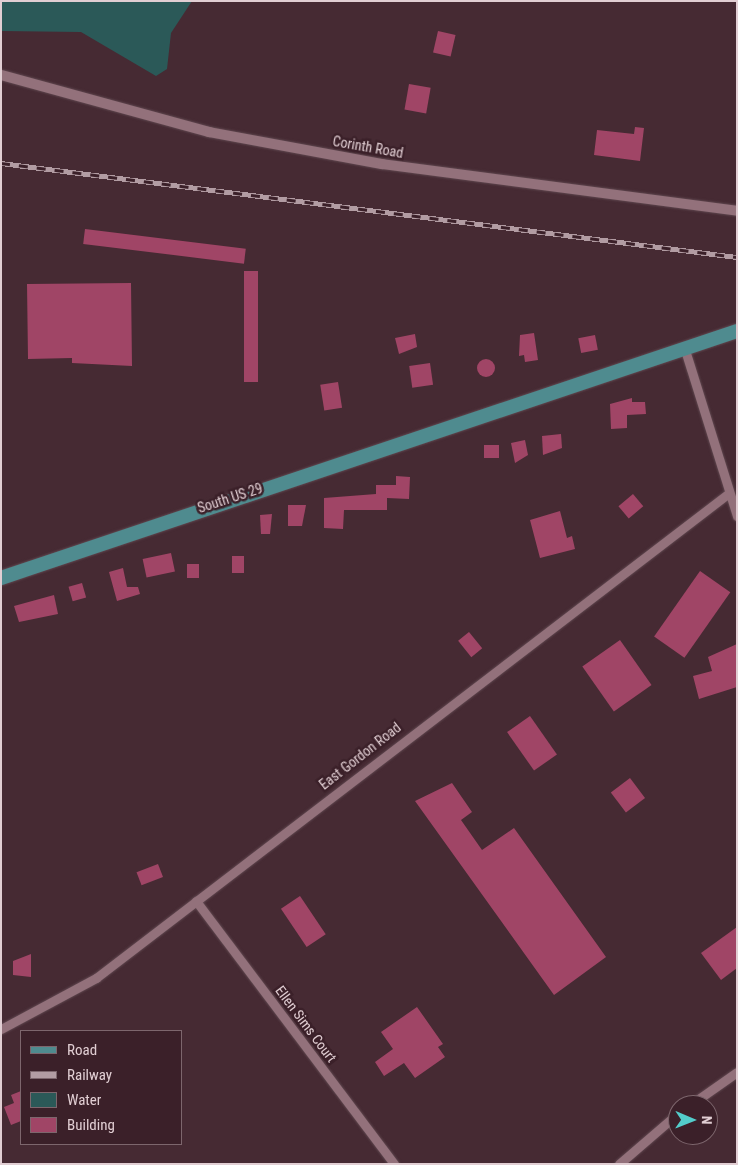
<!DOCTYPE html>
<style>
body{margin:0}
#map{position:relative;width:738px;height:1165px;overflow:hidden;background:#462a33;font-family:"Roboto Condensed",sans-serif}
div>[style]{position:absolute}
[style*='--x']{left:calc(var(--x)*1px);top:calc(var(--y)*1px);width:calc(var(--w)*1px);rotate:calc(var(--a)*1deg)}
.water>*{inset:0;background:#2b5958}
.building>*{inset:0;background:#a04566;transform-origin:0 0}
.round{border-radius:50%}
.roads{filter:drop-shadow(0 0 1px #5f474f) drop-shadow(0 0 1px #5f474f)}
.minor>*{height:9px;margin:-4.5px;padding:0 4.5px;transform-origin:4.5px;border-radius:4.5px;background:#93717b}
.tertiary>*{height:10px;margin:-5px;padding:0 5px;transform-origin:5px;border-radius:5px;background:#93717b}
.primary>*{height:14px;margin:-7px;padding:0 7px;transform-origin:7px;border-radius:7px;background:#4f8b8f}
.rail>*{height:5px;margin-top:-2.5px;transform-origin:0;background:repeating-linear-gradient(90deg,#3b2029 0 9px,#b29ca3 0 18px);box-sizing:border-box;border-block:1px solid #b29ca3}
span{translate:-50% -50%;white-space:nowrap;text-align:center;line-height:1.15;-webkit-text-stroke:5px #3b2029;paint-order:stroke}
.street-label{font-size:14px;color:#e1ced3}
.frame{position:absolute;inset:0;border:2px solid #e1ced3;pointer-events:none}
.legend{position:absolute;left:20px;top:1030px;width:162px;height:115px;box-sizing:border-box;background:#3b2029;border:1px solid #7d666d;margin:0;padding:6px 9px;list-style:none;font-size:15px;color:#e1ced3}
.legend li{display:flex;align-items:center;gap:10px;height:25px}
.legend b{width:25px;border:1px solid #7d666d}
.north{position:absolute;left:668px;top:1095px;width:50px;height:50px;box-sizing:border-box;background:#3b2029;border:1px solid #7d666d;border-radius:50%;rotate:91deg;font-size:14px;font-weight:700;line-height:20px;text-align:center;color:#e1ced3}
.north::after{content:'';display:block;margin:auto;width:18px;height:22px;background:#53cdcb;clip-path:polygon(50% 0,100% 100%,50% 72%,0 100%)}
</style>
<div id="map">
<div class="water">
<i style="clip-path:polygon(1px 1px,192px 1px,171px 33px,167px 69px,156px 76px,81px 32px,1px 31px)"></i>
</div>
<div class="building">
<i style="left:438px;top:31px;width:18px;height:22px;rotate:13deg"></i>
<i style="left:409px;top:84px;width:22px;height:26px;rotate:10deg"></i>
<i style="clip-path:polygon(635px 127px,644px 128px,640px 161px,594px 155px,597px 130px,634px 134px)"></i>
<i style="left:85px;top:229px;width:162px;height:15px;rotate:7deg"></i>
<i style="left:244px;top:271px;width:14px;height:111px"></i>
<i style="clip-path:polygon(131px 283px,132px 366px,72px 363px,72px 358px,28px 359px,27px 284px)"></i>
<i style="clip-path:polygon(534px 333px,538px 360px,525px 362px,524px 355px,519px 356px,520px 335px)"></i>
<i style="clip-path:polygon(415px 334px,417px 347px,399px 354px,395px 338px)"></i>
<i style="left:595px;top:335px;width:15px;height:17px;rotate:79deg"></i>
<i class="round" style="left:477px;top:359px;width:18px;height:18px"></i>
<i style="left:430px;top:363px;width:22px;height:21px;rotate:82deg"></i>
<i style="left:338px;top:382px;width:26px;height:18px;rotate:81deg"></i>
<i style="clip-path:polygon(632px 398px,632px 402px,645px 402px,646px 414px,627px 415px,627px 428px,611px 429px,610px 404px)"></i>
<i style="clip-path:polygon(561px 434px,562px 448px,543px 455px,542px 436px)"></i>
<i style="clip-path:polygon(525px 440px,528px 455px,515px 463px,511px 443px)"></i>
<i style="left:484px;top:445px;width:15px;height:13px"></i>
<i style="clip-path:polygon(396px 476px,410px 477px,409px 499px,387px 498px,387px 510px,344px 510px,343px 529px,324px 528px,324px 498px,376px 494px,376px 485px,396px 485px)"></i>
<i style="left:633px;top:494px;width:16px;height:19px;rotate:50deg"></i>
<i style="clip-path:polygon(288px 505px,306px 505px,302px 526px,288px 526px)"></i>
<i style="clip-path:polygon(560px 511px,567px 538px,572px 536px,575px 549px,540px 558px,530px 520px)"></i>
<i style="clip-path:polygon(272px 514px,270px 534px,261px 534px,260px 515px)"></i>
<i style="left:171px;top:553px;width:19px;height:29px;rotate:78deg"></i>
<i style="left:232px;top:556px;width:12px;height:17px"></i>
<i style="left:187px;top:564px;width:12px;height:14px"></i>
<i style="clip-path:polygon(123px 568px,127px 587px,138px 587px,140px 594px,117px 601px,109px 572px)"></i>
<i style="left:700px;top:571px;width:37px;height:80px;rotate:35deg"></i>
<i style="left:82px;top:583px;width:15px;height:14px;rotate:74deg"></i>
<i style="clip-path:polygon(54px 595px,58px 614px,19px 622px,14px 606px)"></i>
<i style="left:469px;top:632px;width:21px;height:14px;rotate:51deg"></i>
<i style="left:620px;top:640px;width:55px;height:46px;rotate:55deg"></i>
<i style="clip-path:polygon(737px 644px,737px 687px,699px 699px,693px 676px,712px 671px,708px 657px)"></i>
<i style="left:530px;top:716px;width:47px;height:28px;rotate:55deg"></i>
<i style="left:630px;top:778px;width:25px;height:24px;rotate:53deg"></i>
<i style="clip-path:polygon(452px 783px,472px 812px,461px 820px,482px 850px,514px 828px,606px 957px,554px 995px,415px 801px)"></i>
<i style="left:158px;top:864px;width:14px;height:23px;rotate:69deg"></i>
<i style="left:300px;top:896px;width:46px;height:23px;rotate:56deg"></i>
<i style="clip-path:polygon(737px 927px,737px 968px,721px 980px,701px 953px)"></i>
<i style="clip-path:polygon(31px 954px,31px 977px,13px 975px,13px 961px)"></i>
<i style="clip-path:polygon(417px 1007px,443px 1044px,438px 1047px,445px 1057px,415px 1078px,404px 1063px,384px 1076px,375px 1062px,393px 1049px,381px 1032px)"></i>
<i style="clip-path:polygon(21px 1091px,21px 1121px,11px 1125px,4px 1107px,14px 1103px,11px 1095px)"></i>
</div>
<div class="roads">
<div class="minor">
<i style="--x:685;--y:350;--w:174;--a:72.6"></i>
<i style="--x:196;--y:901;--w:329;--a:53"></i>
<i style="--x:1;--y:1029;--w:108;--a:-28.2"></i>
<i style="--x:96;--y:978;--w:797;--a:-37.46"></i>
<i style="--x:690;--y:1105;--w:57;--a:-35.1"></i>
<i style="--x:619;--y:1164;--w:78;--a:-40.8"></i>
</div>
<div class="tertiary">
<i style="--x:1;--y:75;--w:216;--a:15.3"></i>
<i style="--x:209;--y:132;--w:176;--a:10.5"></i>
<i style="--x:382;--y:164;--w:358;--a:7.5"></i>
</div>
<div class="primary">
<i style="--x:1;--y:578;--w:776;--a:-18.55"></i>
</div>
</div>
<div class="rail">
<i style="--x:1;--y:163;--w:742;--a:7.28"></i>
</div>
<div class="street-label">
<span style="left:368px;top:147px;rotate:10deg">Corinth Road</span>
<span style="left:230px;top:498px;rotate:-18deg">South US 29</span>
<span style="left:360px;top:756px;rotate:-38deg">East Gordon Road</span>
<span style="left:306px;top:1024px;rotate:53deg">Ellen Sims Court</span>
</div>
<div class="frame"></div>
<ul class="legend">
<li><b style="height:6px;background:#4f8b8f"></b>Road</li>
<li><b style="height:6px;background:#b29ca3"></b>Railway</li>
<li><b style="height:14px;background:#2b5958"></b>Water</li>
<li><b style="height:14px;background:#a04566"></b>Building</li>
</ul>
<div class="north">N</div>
</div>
